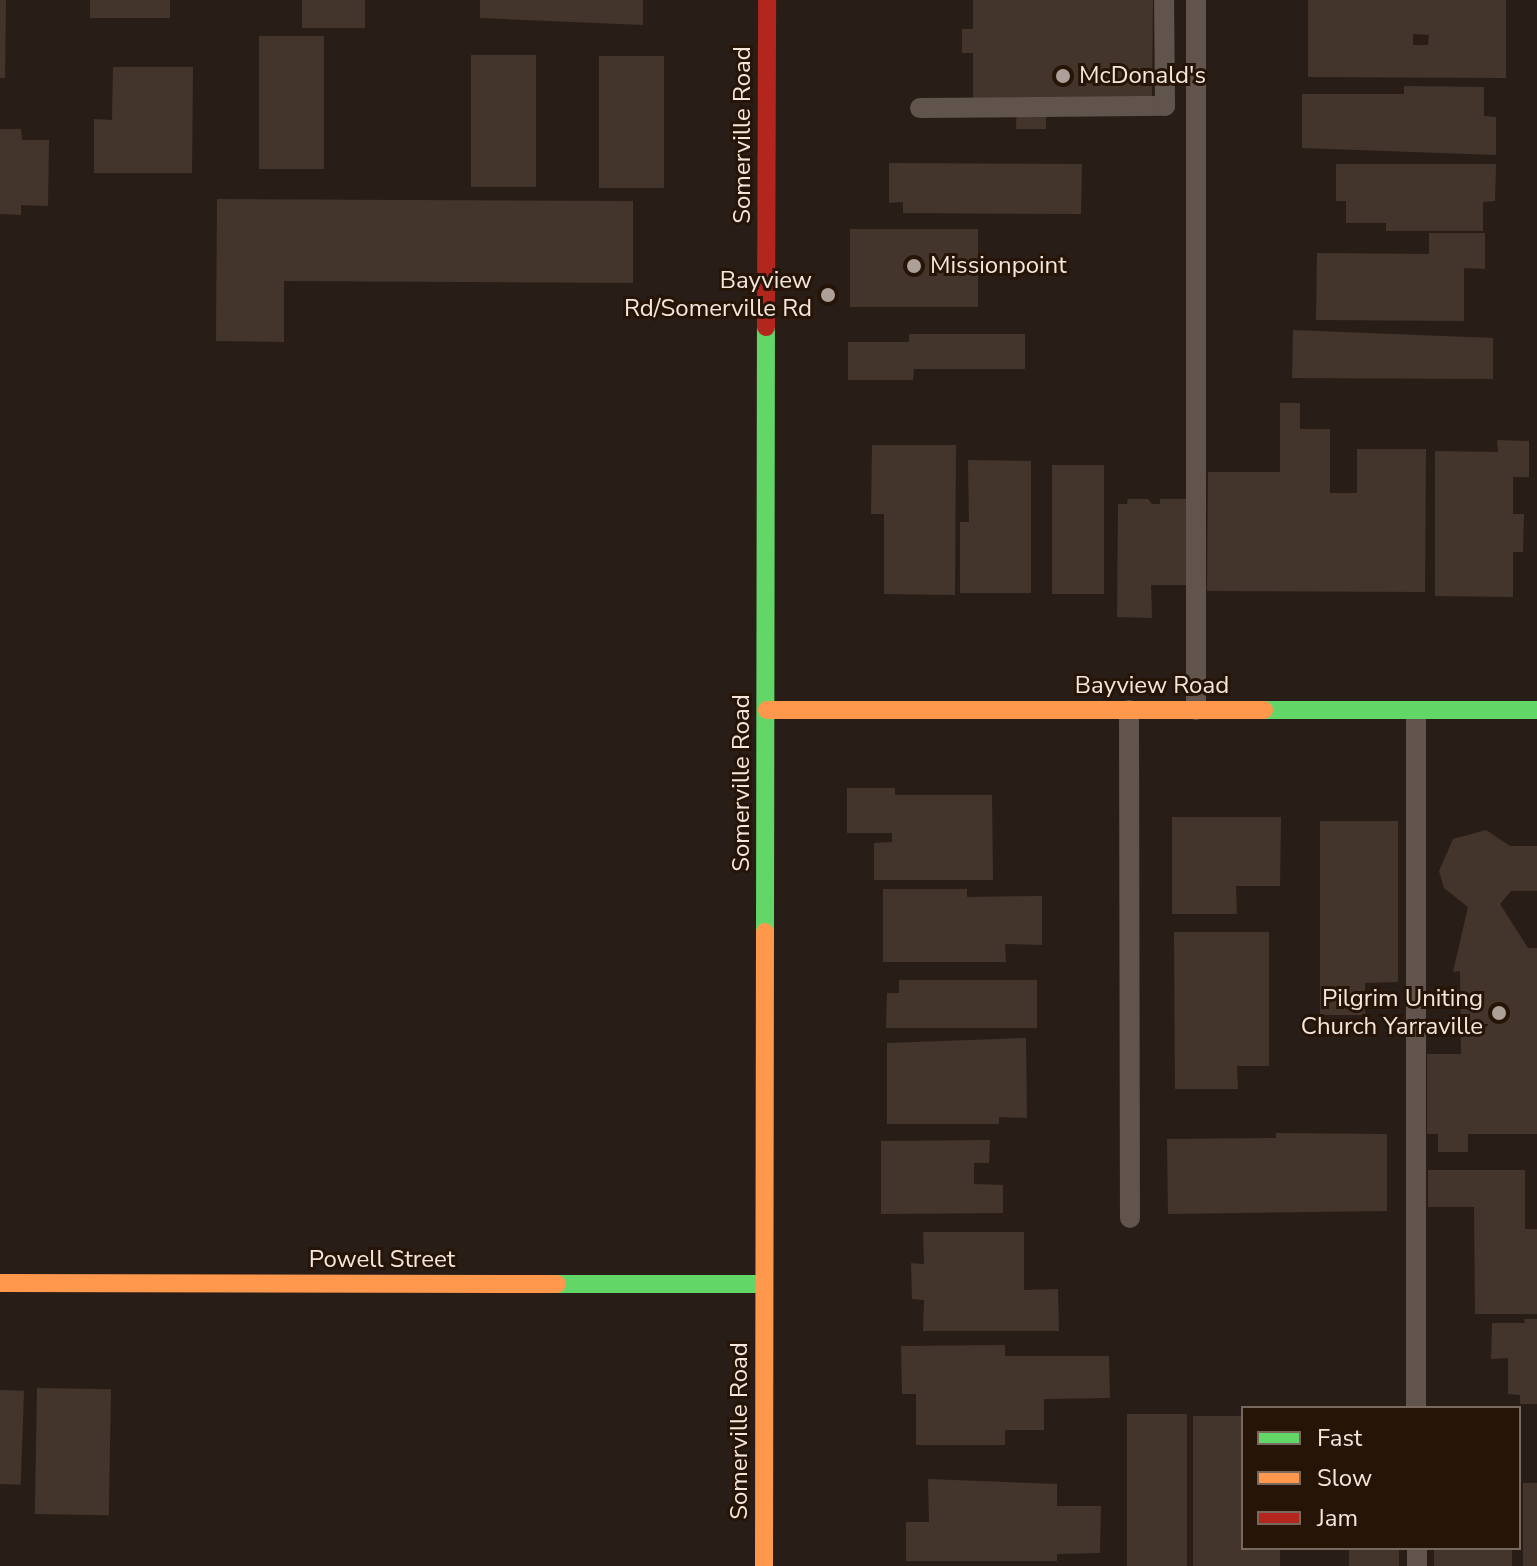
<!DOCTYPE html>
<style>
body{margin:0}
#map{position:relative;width:1537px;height:1566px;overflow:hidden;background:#291e17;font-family:"Nunito Sans",sans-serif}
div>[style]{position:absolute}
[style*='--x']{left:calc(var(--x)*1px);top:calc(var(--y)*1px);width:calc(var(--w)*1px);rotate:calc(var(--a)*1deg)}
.building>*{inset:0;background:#43352c;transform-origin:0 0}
.lane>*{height:20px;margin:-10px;padding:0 10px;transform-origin:10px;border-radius:10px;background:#60544c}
.fast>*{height:18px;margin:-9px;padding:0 9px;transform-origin:9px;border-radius:9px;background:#63d668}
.slow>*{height:18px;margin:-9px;padding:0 9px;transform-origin:9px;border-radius:9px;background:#ff974d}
.jam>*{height:18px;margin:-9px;padding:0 9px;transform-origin:9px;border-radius:9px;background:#b3261e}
.dots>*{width:22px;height:22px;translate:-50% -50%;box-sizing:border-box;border:4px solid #261407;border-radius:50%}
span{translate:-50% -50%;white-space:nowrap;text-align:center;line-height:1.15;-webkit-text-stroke:6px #261407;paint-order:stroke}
.poi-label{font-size:24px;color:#f3e6dd}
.left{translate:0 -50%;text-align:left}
.right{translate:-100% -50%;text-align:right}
.street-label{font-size:24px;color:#f3e6dd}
.legend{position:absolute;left:1241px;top:1406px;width:280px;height:144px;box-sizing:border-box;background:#261407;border:2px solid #78685d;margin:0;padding:10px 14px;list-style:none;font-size:24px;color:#f3e6dd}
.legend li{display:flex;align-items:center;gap:16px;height:40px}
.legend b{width:40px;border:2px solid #78685d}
</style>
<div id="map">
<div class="building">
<i style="clip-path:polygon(0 0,6px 0,5px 78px,0 78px)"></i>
<i style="left:90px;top:0;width:80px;height:18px"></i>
<i style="left:302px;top:0;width:63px;height:28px"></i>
<i style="clip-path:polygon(480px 0,643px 0,643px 25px,480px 18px)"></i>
<i style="clip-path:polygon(973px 0,1153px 0,1152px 100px,1046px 100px,1046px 129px,1016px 129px,1017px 100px,973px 99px,973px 53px,962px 53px,962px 29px,973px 29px)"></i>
<i style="clip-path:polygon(evenodd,1308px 0,1506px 0,1506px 78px,1308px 77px,1308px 0,1413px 34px,1429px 35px,1428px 45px,1413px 45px,1413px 34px)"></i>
<i style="left:259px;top:36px;width:65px;height:133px"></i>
<i style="left:471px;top:55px;width:65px;height:132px"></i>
<i style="left:599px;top:56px;width:65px;height:132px"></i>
<i style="clip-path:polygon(113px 67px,193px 67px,192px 173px,94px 173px,94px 119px,112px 120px)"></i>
<i style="clip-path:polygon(1404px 86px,1484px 87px,1484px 116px,1496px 117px,1496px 155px,1302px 148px,1302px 94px,1404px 94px)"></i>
<i style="clip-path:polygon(0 129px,21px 129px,22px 140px,49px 140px,48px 206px,21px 205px,21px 215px,0 214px)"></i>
<i style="clip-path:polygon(889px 163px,1082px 164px,1081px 214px,903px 213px,903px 202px,889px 203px)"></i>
<i style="clip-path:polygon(1336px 164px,1496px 164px,1495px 201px,1483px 202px,1483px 231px,1386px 231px,1386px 223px,1346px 223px,1346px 201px,1336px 201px)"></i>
<i style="clip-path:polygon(217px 199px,633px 201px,633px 283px,284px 281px,284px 342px,216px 341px)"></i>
<i style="left:850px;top:229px;width:128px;height:78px"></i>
<i style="clip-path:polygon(1429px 233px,1485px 233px,1485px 269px,1464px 268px,1464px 321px,1316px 320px,1317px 253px,1429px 254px)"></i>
<i style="clip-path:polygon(1293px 330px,1493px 338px,1493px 379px,1292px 378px)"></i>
<i style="clip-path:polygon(909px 334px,1025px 334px,1025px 369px,914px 369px,913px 380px,848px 380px,848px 342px,909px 342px)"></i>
<i style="clip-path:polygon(1280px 403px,1300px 403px,1300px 429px,1330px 429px,1330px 493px,1357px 493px,1357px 449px,1426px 449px,1425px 592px,1207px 591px,1208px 472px,1280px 472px)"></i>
<i style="clip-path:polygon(1497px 440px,1529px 441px,1529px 477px,1513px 477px,1513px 514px,1524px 514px,1523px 552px,1513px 552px,1513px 597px,1435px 596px,1435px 451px,1498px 452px)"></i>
<i style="clip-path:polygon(872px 445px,956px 445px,955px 595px,884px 594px,884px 514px,871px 514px)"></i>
<i style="clip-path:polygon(968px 460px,1031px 461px,1031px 593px,960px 593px,960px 522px,969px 522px)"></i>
<i style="left:1104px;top:465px;width:129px;height:52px;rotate:90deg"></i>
<i style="clip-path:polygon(1128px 499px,1148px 499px,1152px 504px,1160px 504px,1160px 499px,1186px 499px,1186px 585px,1151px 585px,1152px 618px,1117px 617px,1118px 504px,1127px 504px)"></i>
<i style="clip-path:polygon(847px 788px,895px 788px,895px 795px,992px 795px,993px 880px,874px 880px,874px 843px,892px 842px,892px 833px,847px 833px)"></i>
<i style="clip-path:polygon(1172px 817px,1281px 817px,1280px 886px,1236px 886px,1237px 914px,1172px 914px)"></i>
<i style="clip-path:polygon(1320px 821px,1398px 821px,1398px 982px,1365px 983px,1365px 1015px,1320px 1015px)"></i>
<i style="clip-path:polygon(1486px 830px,1510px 846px,1537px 846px,1537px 891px,1511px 891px,1500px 904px,1528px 948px,1537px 948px,1537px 1134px,1468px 1134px,1468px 1152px,1438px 1152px,1438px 1134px,1427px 1134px,1427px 1054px,1461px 1054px,1460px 971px,1453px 972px,1468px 907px,1444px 888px,1439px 871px,1453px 839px)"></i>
<i style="clip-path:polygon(883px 889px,967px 889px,967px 897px,1042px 896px,1042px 945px,1005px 944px,1006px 962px,883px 962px)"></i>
<i style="clip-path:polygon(1174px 932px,1269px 932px,1269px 1066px,1237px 1066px,1238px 1089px,1175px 1089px)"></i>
<i style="clip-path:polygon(899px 980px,1037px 980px,1037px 1028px,886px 1028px,887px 993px,899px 993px)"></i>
<i style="clip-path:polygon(1026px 1038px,1027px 1118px,999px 1117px,999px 1124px,887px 1124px,887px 1043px)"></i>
<i style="clip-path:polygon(1276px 1133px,1387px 1134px,1387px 1211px,1168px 1214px,1167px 1139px,1276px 1138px)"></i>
<i style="clip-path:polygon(990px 1140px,989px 1163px,974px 1163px,974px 1184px,1003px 1185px,1003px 1213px,881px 1214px,881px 1141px)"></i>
<i style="clip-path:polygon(1428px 1170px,1525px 1170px,1525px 1229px,1537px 1229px,1537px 1314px,1475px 1314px,1474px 1207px,1428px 1207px)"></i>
<i style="clip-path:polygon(923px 1232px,1024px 1232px,1024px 1290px,1058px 1289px,1059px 1331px,923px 1331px,924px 1300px,912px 1299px,911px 1263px,924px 1264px)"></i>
<i style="clip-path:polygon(1524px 1319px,1537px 1319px,1537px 1404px,1520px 1404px,1520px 1395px,1508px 1394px,1508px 1358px,1491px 1359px,1492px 1323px,1525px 1323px)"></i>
<i style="clip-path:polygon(1005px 1345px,1005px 1356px,1109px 1356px,1110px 1398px,1044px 1399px,1044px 1430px,1005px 1430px,1005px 1445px,916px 1445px,916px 1394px,902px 1394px,901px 1346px)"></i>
<i style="left:37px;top:1388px;width:74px;height:126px;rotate:1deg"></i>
<i style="left:0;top:1390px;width:24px;height:94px;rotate:2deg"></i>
<i style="left:1187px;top:1414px;width:152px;height:60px;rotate:90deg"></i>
<i style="clip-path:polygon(1193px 1416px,1243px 1416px,1243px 1548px,1280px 1548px,1280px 1566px,1193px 1566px)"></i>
<i style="clip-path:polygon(928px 1479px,1057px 1484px,1057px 1506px,1101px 1506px,1100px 1553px,1057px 1554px,1057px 1561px,906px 1561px,906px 1522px,929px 1522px)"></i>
<i style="left:1523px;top:1483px;width:14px;height:83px"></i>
<i style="left:1349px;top:1548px;width:50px;height:18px"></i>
<i style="left:1434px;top:1548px;width:78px;height:18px"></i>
</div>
<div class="lane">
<i style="--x:1196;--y:0;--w:710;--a:90"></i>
<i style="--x:920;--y:108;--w:245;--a:-0.5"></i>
<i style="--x:1165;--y:106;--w:106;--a:-90.5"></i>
<i style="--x:1129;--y:710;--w:508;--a:89.89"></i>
<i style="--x:1416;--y:711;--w:697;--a:90"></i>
<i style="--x:1417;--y:1548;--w:18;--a:90"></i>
</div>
<div class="fast">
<i style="--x:1264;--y:710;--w:273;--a:0"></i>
<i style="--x:765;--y:932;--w:605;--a:-89.91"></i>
<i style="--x:557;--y:1284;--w:207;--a:0"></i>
</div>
<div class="slow">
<i style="--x:767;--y:710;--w:497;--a:0"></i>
<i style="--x:0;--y:1283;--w:557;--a:0.1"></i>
<i style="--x:764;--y:1566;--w:634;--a:-89.91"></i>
</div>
<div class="jam">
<i style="--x:766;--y:327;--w:327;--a:-89.8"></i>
</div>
<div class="dots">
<i style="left:1063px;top:76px;background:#aca098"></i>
<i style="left:914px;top:266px;background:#aca098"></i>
<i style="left:828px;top:295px;background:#aca098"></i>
<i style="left:1499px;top:1013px;background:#aca098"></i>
</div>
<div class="poi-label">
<span class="left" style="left:1079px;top:76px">McDonald's</span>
<span class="left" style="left:930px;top:266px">Missionpoint</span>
<span class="right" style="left:812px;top:295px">Bayview<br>Rd/Somerville Rd</span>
<span class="right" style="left:1483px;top:1013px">Pilgrim Uniting<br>Church Yarraville</span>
</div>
<div class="street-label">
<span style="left:743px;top:135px;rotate:-90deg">Somerville Road</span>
<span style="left:1152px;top:686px">Bayview Road</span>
<span style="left:742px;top:783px;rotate:-90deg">Somerville Road</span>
<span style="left:382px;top:1260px">Powell Street</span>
<span style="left:740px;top:1431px;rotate:-90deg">Somerville Road</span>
</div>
<ul class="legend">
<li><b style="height:10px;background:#63d668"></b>Fast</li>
<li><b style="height:10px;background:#ff974d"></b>Slow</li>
<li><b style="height:10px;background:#b3261e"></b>Jam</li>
</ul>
</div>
